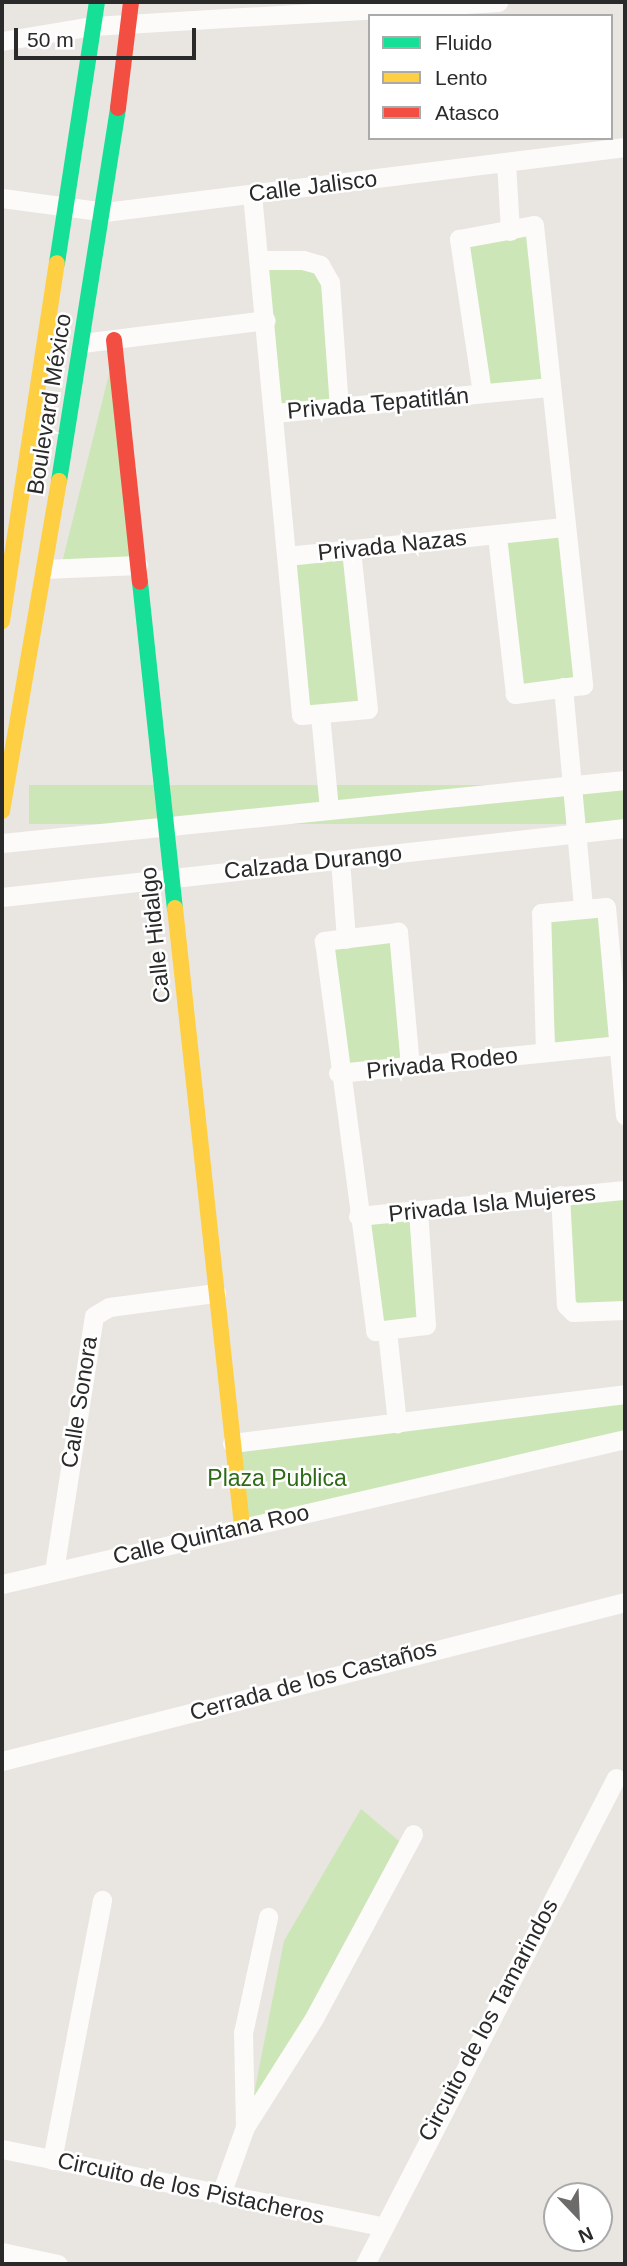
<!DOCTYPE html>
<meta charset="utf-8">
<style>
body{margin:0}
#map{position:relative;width:627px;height:2266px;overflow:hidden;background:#e9e5e0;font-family:Arial,sans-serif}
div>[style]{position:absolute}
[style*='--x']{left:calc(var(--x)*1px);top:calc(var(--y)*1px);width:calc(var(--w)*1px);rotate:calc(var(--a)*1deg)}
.green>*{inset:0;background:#cde6b7;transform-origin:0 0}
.street>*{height:19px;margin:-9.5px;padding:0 9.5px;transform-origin:9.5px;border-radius:9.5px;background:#fcfbfa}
.fast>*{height:16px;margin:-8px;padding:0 8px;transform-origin:8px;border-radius:8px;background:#16e098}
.slow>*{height:16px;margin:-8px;padding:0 8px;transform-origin:8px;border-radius:8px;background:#ffcf43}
.jam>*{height:16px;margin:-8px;padding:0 8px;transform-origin:8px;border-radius:8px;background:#f24e42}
span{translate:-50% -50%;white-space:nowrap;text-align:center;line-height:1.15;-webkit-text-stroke:5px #fff;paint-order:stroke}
.street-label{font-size:23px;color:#2a2a2a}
.park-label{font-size:23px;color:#2d6b17}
.frame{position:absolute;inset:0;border:4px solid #2a2a2a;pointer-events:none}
.legend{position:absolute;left:368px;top:14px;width:245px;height:126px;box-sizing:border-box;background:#fff;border:2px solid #aaa;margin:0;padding:9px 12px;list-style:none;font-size:21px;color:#2a2a2a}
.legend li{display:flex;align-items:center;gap:14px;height:35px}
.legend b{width:35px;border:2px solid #aaa}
.north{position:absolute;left:543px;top:2182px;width:70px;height:70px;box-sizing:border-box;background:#fff;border:2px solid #aaa;border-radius:50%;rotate:157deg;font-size:19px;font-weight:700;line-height:28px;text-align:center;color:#2a2a2a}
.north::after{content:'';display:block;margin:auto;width:24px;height:32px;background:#6d6b6a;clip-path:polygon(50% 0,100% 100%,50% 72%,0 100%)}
.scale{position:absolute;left:14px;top:28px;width:182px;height:32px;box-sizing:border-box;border:4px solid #2a2a2a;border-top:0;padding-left:9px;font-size:21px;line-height:24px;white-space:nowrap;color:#2a2a2a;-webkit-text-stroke:5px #fff;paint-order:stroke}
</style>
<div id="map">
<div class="green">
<i style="left:530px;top:232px;width:151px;height:64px;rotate:84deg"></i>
<i style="clip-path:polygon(269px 270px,310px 270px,325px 283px,333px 403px,279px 409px)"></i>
<i style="clip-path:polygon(110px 370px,133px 559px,62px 563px)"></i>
<i style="left:562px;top:533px;width:151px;height:62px;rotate:83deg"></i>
<i style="left:349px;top:551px;width:157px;height:60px;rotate:84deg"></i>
<i style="left:625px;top:785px;width:39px;height:596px;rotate:90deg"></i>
<i style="left:604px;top:909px;width:135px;height:60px;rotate:85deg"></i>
<i style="left:395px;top:934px;width:129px;height:69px;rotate:85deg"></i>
<i style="clip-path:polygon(625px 1193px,625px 1307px,575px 1309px,562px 1198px)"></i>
<i style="clip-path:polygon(417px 1213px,426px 1324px,376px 1330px,359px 1217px)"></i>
<i style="clip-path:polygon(625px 1399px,625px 1433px,246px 1520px,239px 1450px)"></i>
<i style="clip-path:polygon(361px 1809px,399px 1841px,292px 2045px,253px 2099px,284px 1941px)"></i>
</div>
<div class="street">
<i style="--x:2;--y:41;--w:92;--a:-9.4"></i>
<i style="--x:93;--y:26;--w:406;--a:-3.4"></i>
<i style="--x:506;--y:162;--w:69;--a:86.7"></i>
<i style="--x:252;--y:194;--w:523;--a:84.63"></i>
<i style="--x:301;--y:715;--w:67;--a:-5.1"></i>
<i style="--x:368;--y:709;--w:161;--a:-96.1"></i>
<i style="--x:2;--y:198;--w:104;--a:7.7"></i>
<i style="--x:105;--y:212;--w:524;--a:-7.13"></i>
<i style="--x:259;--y:260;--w:44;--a:0"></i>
<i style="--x:303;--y:260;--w:18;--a:16"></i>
<i style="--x:320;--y:265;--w:20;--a:60"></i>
<i style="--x:330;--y:282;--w:125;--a:85.9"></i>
<i style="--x:82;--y:343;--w:185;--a:-7.1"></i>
<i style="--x:482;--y:393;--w:156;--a:-98.5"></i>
<i style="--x:459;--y:239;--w:76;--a:-10.6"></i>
<i style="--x:534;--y:225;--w:463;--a:83.9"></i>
<i style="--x:583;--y:685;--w:69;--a:172.5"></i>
<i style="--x:515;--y:694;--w:160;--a:-96.5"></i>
<i style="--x:274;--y:413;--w:278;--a:-5.4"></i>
<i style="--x:287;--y:556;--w:280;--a:-6"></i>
<i style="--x:45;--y:569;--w:93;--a:-2.5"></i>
<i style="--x:563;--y:687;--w:219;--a:84.8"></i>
<i style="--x:320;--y:714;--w:96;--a:84.6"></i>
<i style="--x:2;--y:843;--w:626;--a:-5.77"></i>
<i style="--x:340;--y:859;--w:80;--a:85.7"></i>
<i style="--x:2;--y:897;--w:627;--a:-6.32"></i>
<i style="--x:545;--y:1052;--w:139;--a:-91.6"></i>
<i style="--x:541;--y:913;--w:65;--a:-5.3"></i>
<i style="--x:606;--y:907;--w:209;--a:84.8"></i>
<i style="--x:410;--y:1066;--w:135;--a:-95.1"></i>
<i style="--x:398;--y:932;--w:75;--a:173.1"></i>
<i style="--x:324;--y:941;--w:393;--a:82.5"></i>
<i style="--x:375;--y:1331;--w:51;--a:-6.7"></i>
<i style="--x:426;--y:1325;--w:113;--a:-94"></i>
<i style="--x:338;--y:1073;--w:281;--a:-5.7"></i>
<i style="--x:560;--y:1195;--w:110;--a:86.9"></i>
<i style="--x:566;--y:1305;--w:10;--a:45"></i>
<i style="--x:573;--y:1312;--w:52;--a:-2.2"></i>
<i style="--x:358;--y:1216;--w:268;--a:-5.6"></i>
<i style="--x:387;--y:1331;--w:93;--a:83.8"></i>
<i style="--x:232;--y:1443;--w:396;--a:-7.1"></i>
<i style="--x:54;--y:1571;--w:258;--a:-81.1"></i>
<i style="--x:94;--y:1316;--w:17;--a:-31"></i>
<i style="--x:109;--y:1307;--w:108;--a:-7.5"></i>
<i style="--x:2;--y:1584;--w:640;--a:-13.1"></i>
<i style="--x:2;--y:1761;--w:643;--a:-14.32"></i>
<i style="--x:245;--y:2127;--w:94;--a:-91.2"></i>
<i style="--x:243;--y:2033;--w:119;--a:-77.8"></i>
<i style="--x:2;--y:2149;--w:385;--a:11.5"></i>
<i style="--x:52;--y:2160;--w:265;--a:-79.1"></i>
<i style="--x:221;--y:2194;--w:71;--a:-70.3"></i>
<i style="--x:245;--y:2127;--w:127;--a:-57.6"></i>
<i style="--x:313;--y:2020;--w:211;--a:-61.7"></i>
<i style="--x:2;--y:2252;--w:57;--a:12.1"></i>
<i style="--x:365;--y:2264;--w:547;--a:-62.69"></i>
</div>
<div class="fast">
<i style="--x:57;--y:263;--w:264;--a:-81.3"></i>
<i style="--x:59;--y:481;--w:378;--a:-81"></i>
<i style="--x:140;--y:582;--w:328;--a:83.9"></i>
</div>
<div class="slow">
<i style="--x:2;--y:621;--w:362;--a:-81.3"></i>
<i style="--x:2;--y:811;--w:335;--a:-80.2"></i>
<i style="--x:175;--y:908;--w:622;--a:83.81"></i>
</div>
<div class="jam">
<i style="--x:118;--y:108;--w:107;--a:-83"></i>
<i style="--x:114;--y:340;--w:243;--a:83.9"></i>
</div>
<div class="street-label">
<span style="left:313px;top:186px;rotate:-7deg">Calle Jalisco</span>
<span style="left:378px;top:403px;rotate:-5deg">Privada Tepatitlán</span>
<span style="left:49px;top:404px;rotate:-81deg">Boulevard México</span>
<span style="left:392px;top:545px;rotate:-6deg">Privada Nazas</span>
<span style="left:313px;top:862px;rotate:-6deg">Calzada Durango</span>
<span style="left:155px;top:935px;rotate:-96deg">Calle Hidalgo</span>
<span style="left:442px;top:1063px;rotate:-6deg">Privada Rodeo</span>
<span style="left:492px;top:1203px;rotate:-6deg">Privada Isla Mujeres</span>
<span style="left:79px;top:1402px;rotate:-81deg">Calle Sonora</span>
<span style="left:211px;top:1534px;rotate:-13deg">Calle Quintana Roo</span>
<span style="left:313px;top:1680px;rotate:-15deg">Cerrada de los Castaños</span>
<span style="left:488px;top:2020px;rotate:-62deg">Circuito de los Tamarindos</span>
<span style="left:191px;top:2188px;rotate:12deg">Circuito de los Pistacheros</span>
</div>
<div class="park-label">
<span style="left:277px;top:1478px">Plaza Publica</span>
</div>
<div class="frame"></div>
<ul class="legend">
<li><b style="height:9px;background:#16e098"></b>Fluido</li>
<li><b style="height:9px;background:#ffcf43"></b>Lento</li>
<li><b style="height:9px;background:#f24e42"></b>Atasco</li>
</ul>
<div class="north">N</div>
<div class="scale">50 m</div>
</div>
